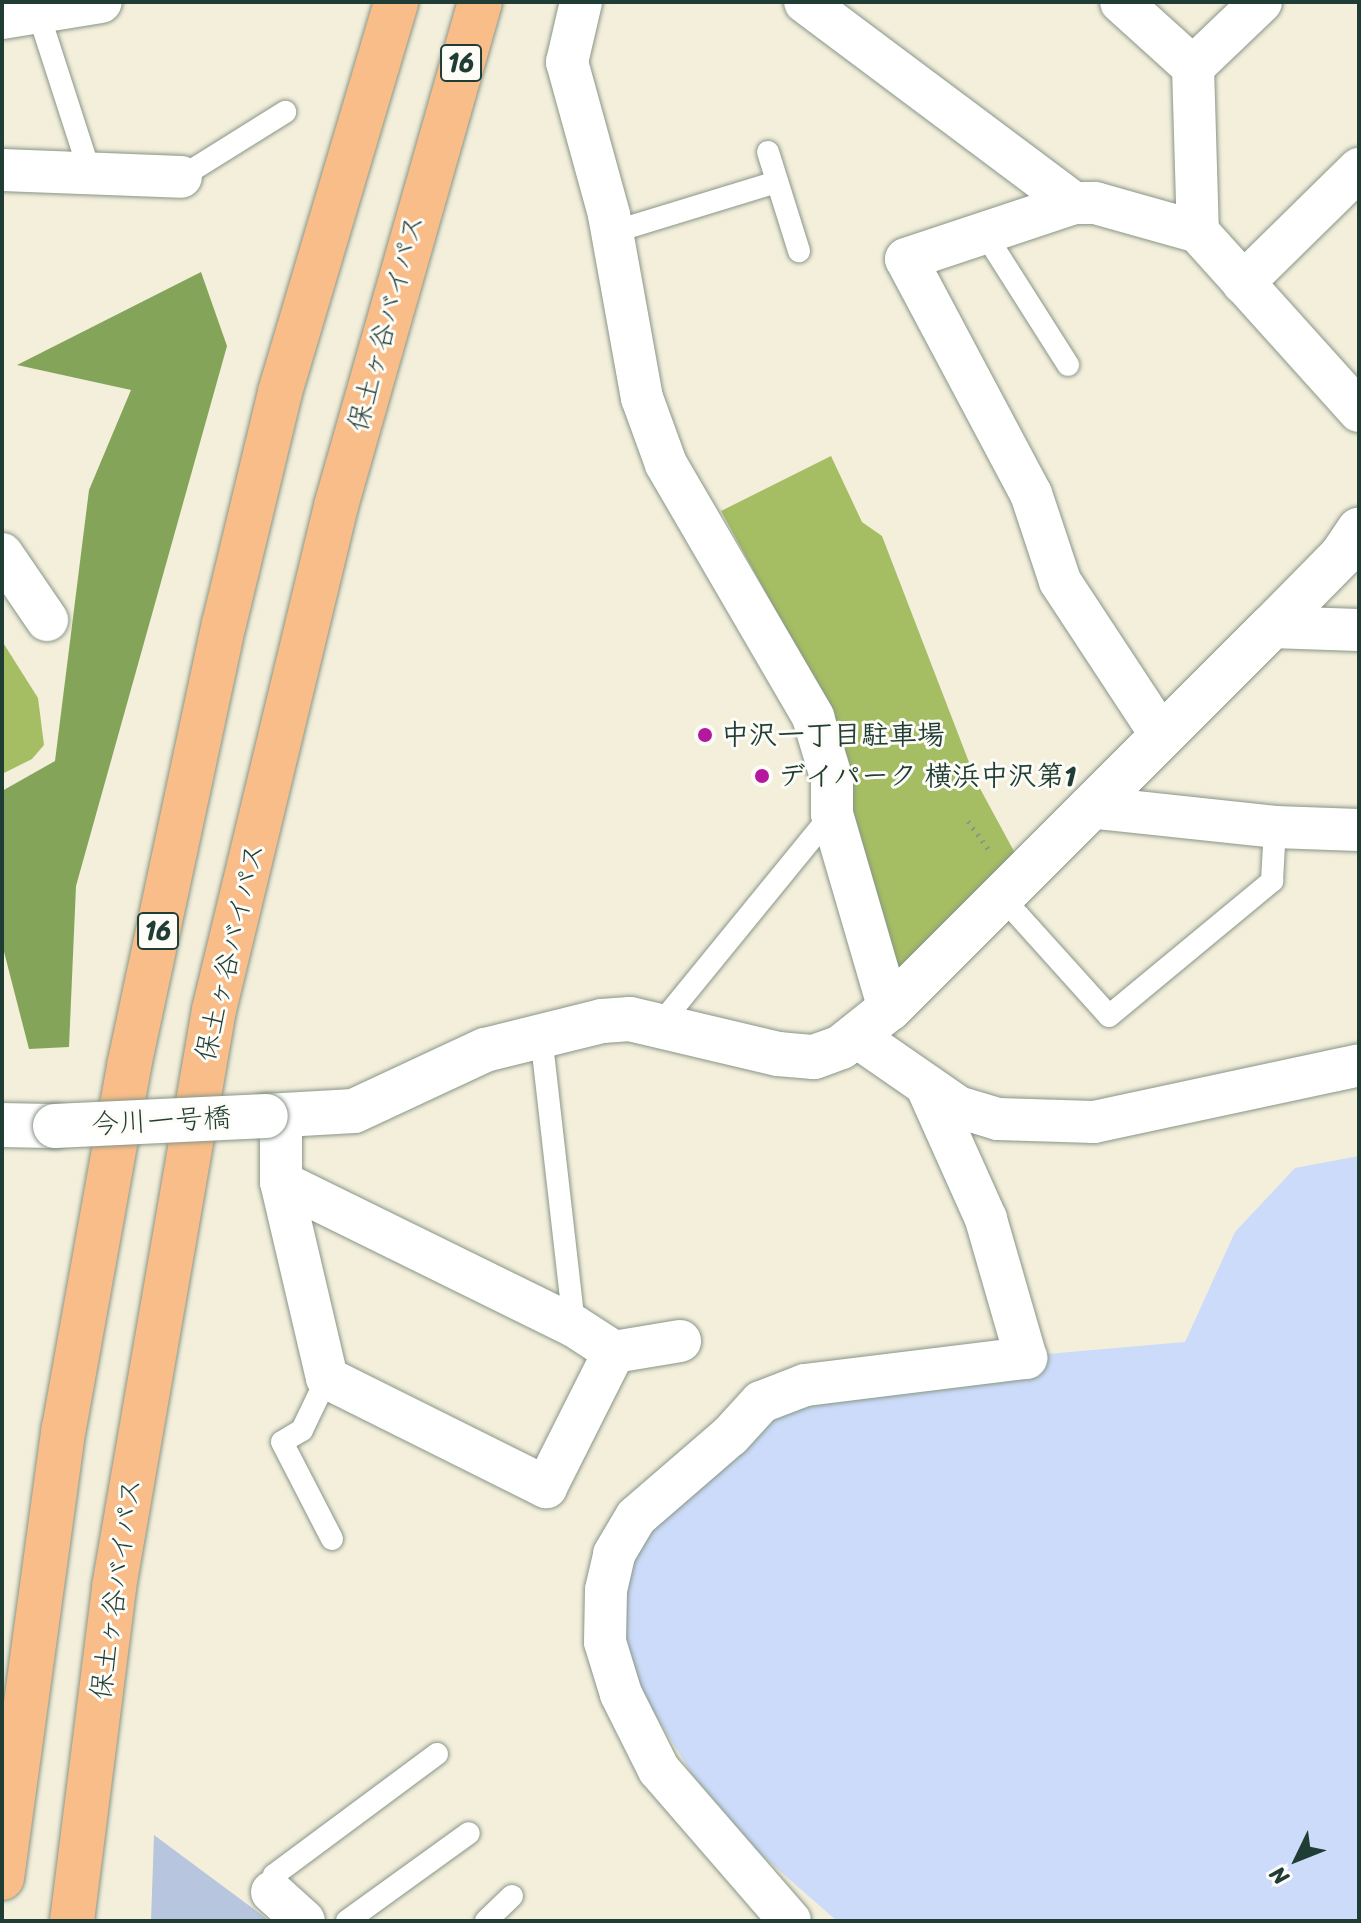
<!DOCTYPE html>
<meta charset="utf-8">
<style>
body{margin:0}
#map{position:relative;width:1361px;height:1923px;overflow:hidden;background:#f3efdb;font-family:Sriracha,"Klee One",sans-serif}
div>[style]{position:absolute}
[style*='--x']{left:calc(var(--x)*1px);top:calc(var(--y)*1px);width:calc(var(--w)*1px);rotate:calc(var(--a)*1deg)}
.built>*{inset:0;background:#cbdbf9}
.industrial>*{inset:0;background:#b7c5de}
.green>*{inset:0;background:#a5be63}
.forest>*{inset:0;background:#84a559}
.path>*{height:5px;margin-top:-2.5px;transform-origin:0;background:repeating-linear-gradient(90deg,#899688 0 2px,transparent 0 8px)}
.roads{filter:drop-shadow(0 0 2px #899688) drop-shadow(0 0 2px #899688)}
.service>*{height:22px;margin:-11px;padding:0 11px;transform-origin:11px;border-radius:11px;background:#fff}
.minor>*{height:42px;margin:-21px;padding:0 21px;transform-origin:21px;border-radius:21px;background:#fff}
.tertiary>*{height:44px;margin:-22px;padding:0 22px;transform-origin:22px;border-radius:22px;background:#fff}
.motorway>*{height:44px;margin:-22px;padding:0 22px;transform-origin:22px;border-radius:22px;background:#f8bd88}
.bridges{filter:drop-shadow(0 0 2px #899688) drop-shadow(0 0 2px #899688)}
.tertiary-bridge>*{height:44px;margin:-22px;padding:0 22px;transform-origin:22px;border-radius:22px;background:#fff}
.dots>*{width:22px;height:22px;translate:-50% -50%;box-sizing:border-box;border:4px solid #fdfcf7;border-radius:50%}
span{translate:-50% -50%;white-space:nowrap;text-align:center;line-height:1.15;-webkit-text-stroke:6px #fdfcf7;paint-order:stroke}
.shield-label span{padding:2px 6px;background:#fdfcf7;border:2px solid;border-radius:6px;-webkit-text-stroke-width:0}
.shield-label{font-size:26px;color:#1f3d34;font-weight:700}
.street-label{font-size:28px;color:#1f3d34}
.poi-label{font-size:28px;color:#1f3d34;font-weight:700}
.left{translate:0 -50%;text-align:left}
.frame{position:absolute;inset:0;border:4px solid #1f3d34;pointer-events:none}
.north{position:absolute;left:1257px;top:1819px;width:80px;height:80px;-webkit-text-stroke:6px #fdfcf7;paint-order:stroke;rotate:227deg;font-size:22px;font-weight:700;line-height:32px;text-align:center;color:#1f3d34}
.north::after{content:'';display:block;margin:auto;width:28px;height:36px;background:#1f3d34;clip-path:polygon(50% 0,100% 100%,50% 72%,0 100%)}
</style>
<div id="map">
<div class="built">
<i style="clip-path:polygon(1359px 1156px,1359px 1921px,837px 1921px,756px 1850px,692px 1774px,628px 1670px,615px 1592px,642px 1526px,771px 1419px,845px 1391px,1035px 1355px,1185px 1342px,1235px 1232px,1295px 1168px)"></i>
</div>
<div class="industrial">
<i style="clip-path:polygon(154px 1835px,263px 1916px,269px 1921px,151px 1921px)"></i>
</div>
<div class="green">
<i style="clip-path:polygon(831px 456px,862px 522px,882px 536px,977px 783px,1016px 855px,897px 974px,820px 692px,721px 511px)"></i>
<i style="clip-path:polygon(2px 641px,38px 698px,44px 745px,32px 759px,2px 774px)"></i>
</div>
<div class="forest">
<i style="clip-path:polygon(201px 272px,227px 346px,76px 886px,69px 1047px,29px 1049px,2px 944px,2px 791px,55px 761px,89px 490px,131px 390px,17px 365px)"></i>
</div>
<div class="path">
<i style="--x:968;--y:821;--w:39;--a:54"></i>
</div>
<div class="roads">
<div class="service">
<i style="--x:39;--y:15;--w:166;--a:72.1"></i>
<i style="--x:768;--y:152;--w:104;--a:72.6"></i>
<i style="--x:181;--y:177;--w:123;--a:-32"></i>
<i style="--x:613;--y:232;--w:171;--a:-17"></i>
<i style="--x:985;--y:234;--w:155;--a:57.6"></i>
<i style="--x:1001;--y:896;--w:161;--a:48"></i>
<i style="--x:1109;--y:1016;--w:212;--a:-39.6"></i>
<i style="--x:1272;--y:881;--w:54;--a:-86.8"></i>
<i style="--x:658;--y:1027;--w:275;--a:-50.8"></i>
<i style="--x:541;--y:1035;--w:293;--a:83.5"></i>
<i style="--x:327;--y:1378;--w:58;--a:115.7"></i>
<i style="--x:302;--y:1430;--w:23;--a:149"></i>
<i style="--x:282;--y:1442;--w:109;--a:62.7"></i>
<i style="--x:272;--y:1892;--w:17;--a:-83"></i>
<i style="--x:274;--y:1875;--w:203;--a:-36.6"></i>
<i style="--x:347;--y:1921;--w:150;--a:-35.8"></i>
<i style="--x:486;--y:1921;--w:36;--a:-44"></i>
</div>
<div class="minor">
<i style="--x:581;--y:2;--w:62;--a:103.1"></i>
<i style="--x:567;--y:62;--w:159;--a:74.6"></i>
<i style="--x:609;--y:215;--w:186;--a:79.8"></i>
<i style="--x:642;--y:398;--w:70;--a:70"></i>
<i style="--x:666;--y:464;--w:293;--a:59.8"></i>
<i style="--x:813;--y:717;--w:66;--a:73.2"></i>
<i style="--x:832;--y:780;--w:34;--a:90"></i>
<i style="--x:832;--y:814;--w:203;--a:73.7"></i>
<i style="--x:805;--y:2;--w:336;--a:36.8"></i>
<i style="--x:1121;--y:2;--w:97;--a:42.1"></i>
<i style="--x:1193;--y:67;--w:165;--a:88.3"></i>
<i style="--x:2;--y:18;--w:100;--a:-9.2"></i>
<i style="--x:1193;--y:67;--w:94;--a:-43.7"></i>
<i style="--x:2;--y:170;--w:179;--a:2.2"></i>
<i style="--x:1243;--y:283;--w:163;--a:-44.5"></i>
<i style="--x:2;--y:554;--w:80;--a:55.7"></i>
<i style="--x:1271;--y:627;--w:88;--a:2"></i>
<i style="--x:1161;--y:735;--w:184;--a:-123.3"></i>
<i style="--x:1060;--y:581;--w:92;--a:-108.4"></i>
<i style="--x:1031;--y:494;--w:266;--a:-118"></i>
<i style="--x:906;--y:259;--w:177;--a:-18.4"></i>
<i style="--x:1074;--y:203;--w:21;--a:0"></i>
<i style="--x:1095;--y:203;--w:107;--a:15.7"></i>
<i style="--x:1198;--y:232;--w:241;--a:48"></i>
<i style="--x:1089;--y:807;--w:187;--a:6.1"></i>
<i style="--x:1275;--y:827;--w:84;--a:2"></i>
<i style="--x:857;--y:1037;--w:123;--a:34.7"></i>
<i style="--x:958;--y:1107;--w:42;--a:16.7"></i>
<i style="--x:998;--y:1119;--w:96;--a:1.8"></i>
<i style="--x:1094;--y:1122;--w:271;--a:-12.1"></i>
<i style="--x:281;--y:1117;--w:65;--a:90"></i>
<i style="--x:281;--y:1182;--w:326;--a:26.2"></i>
<i style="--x:574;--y:1326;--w:48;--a:33"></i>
<i style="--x:614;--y:1352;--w:67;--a:-9.5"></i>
<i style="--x:281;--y:1182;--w:201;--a:76.8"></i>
<i style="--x:327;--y:1378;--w:245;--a:26.5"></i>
<i style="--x:546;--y:1487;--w:151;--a:-63.3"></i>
<i style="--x:272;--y:1892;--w:43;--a:42.2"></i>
<i style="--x:790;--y:1921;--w:200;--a:-130.9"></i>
<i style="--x:659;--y:1770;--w:85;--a:-116.6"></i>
<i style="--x:621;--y:1694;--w:54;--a:-107.1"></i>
<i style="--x:605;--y:1642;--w:52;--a:-88.9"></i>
<i style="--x:606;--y:1590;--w:37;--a:-77"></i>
<i style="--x:614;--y:1554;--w:43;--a:-59.3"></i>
<i style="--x:636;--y:1517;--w:124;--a:-40.8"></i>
<i style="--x:730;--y:1436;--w:46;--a:-47.6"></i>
<i style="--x:761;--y:1402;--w:47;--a:-21.1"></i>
<i style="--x:805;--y:1385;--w:223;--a:-7"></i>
<i style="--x:1026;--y:1358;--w:145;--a:-106.1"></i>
<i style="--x:986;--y:1219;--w:145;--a:-114.1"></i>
</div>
<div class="tertiary">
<i style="--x:266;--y:1116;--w:88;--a:-3.3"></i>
<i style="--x:354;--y:1111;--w:145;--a:-25"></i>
<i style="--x:485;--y:1050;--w:121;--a:-13.9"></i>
<i style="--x:602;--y:1021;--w:28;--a:-4"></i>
<i style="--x:630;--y:1019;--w:152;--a:13.3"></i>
<i style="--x:778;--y:1054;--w:36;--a:5"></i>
<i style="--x:814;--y:1057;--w:29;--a:-20"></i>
<i style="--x:841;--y:1047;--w:61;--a:-38.4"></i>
<i style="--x:889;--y:1009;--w:540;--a:-45"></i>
<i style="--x:1271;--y:627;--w:100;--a:-45.4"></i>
<i style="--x:1341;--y:556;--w:32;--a:-56"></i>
<i style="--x:2;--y:1125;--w:53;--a:1.1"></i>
</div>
<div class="motorway">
<i style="--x:2;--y:1878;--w:454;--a:-82.2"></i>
<i style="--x:64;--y:1428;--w:368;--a:-79.8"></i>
<i style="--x:129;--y:1066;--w:452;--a:-77.9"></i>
<i style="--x:224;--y:624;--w:239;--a:-76.4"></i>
<i style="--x:280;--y:392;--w:407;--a:-73.4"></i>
<i style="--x:72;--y:1921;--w:337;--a:-82.8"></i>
<i style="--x:114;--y:1587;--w:586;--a:-80.17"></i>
<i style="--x:214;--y:1010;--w:519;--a:-76.39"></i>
<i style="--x:336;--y:506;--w:524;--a:-74.05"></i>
</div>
</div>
<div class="bridges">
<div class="tertiary-bridge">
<i style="--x:55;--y:1126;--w:211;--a:-2.7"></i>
</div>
</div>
<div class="dots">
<i style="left:705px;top:735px;background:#b5179e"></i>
<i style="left:762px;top:776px;background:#b5179e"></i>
</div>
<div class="shield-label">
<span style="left:461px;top:63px">16</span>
<span style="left:158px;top:931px">16</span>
</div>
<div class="street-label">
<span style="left:386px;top:323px;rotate:-75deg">保土ヶ谷バイパス</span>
<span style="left:230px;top:952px;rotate:-77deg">保土ヶ谷バイパス</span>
<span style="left:161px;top:1121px;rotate:-3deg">今川一号橋</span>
<span style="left:116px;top:1589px;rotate:-82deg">保土ヶ谷バイパス</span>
</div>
<div class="poi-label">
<span class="left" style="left:721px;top:735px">中沢一丁目駐車場</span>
<span class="left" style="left:778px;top:776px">デイパーク 横浜中沢第1</span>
</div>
<div class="frame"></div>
<div class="north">N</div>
</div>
